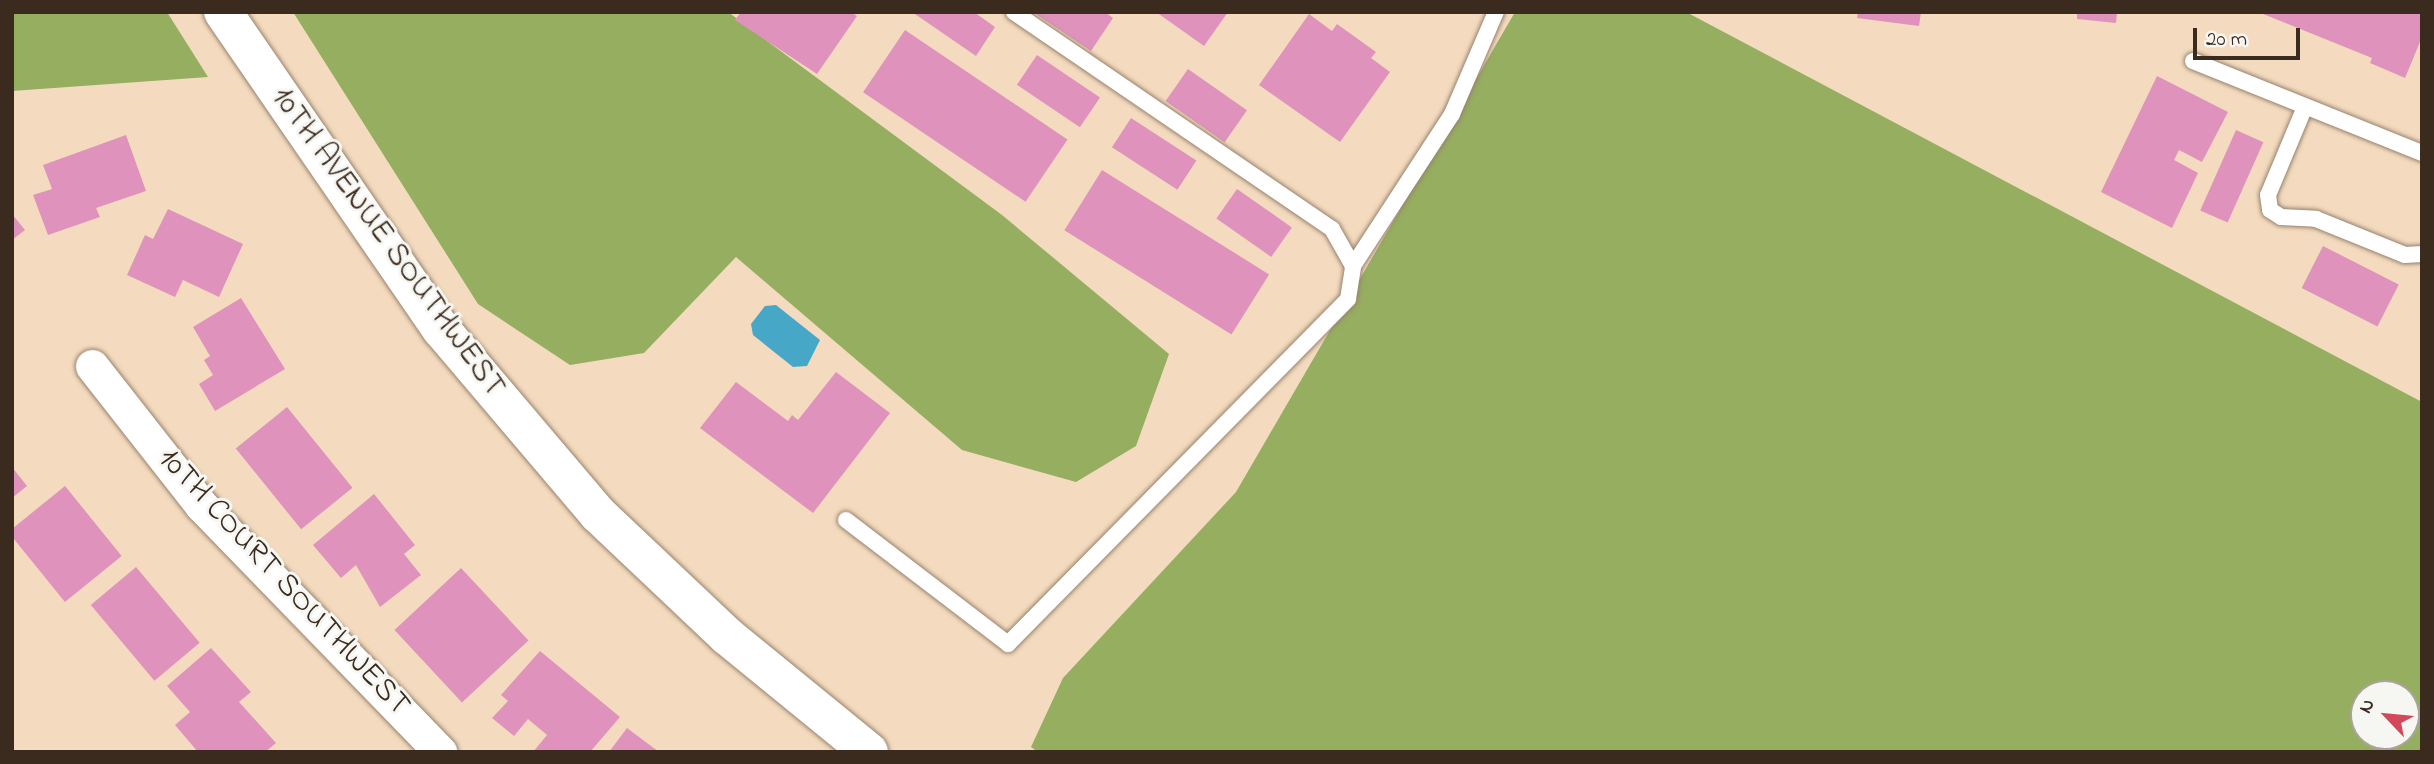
<!DOCTYPE html>
<style>
body{margin:0}
#map{position:relative;width:2434px;height:764px;overflow:hidden;background:#f4dbbf;font-family:"Indie Flower",sans-serif}
div>[style]{position:absolute}
[style*='--x']{left:calc(var(--x)*1px);top:calc(var(--y)*1px);width:calc(var(--w)*1px);rotate:calc(var(--a)*1deg)}
.forest>*{inset:0;background:#95ae60}
.water>*{inset:0;background:#47a7c6}
.building>*{inset:0;background:#df93bc;transform-origin:0 0}
.roads{filter:drop-shadow(0 0 2px #98826e) drop-shadow(0 0 2px #98826e)}
.lane>*{height:16px;margin:-8px;padding:0 8px;transform-origin:8px;border-radius:8px;background:#fff}
.street>*{height:33px;margin:-16.5px;padding:0 16.5px;transform-origin:16.5px;border-radius:16.5px;background:#fff}
.secondary>*{height:38px;margin:-19px;padding:0 19px;transform-origin:19px;border-radius:19px;background:#fff}
span{translate:-50% -50%;white-space:nowrap;text-align:center;line-height:1.15;-webkit-text-stroke:6px #f6f6f2;paint-order:stroke}
.street-label{font-size:32px;color:#3b2a1e}
.frame{position:absolute;inset:0;border:14px solid #3b2a1e;pointer-events:none}
.north{position:absolute;left:2350px;top:680px;width:70px;height:70px;box-sizing:border-box;background:#f6f6f2;border:2px solid #aba49d;border-radius:50%;rotate:296deg;font-size:19px;font-weight:700;line-height:28px;text-align:center;color:#3b2a1e}
.north::after{content:'';display:block;margin:auto;width:24px;height:32px;background:#d1495b;clip-path:polygon(50% 0,100% 100%,50% 72%,0 100%)}
.scale{position:absolute;left:2193px;top:28px;width:107px;height:32px;box-sizing:border-box;border:4px solid #3b2a1e;border-top:0;padding-left:9px;font-size:21px;line-height:24px;white-space:nowrap;color:#3b2a1e;-webkit-text-stroke:5px #f6f6f2;paint-order:stroke}
</style>
<div id="map">
<div class="forest">
<i style="clip-path:polygon(12px 12px,167px 12px,208px 77px,12px 91px)"></i>
<i style="clip-path:polygon(293px 12px,728px 12px,1002px 215px,1169px 354px,1136px 446px,1076px 482px,962px 450px,736px 257px,644px 353px,570px 365px,478px 304px)"></i>
<i style="clip-path:polygon(evenodd,1515px 12px,1686px 12px,2422px 402px,2422px 752px,1038px 752px,1031px 747px,1063px 678px,1236px 492px,1515px 12px,2364px 694px,2406px 694px,2406px 736px,2364px 736px,2364px 694px)"></i>
</div>
<div class="water">
<i style="clip-path:polygon(776px 305px,820px 340px,807px 366px,793px 367px,753px 335px,751px 324px,765px 306px)"></i>
</div>
<div class="building">
<i style="clip-path:polygon(741px 12px,851px 12px,857px 16px,817px 74px,735px 20px)"></i>
<i style="clip-path:polygon(912px 12px,974px 12px,995px 27px,976px 56px)"></i>
<i style="clip-path:polygon(1033px 12px,1105px 12px,1113px 18px,1091px 51px)"></i>
<i style="clip-path:polygon(1156px 12px,1228px 12px,1204px 46px)"></i>
<i style="clip-path:polygon(1858px 12px,1921px 12px,1919px 26px,1857px 18px)"></i>
<i style="clip-path:polygon(2077px 12px,2117px 12px,2116px 23px,2077px 19px)"></i>
<i style="clip-path:polygon(2258px 12px,2422px 12px,2422px 37px,2405px 78px,2370px 63px,2372px 58px)"></i>
<i style="clip-path:polygon(1309px 14px,1332px 31px,1337px 24px,1376px 52px,1371px 58px,1390px 72px,1340px 142px,1259px 85px)"></i>
<i style="left:905px;top:30px;width:196px;height:75px;rotate:34deg"></i>
<i style="left:1037px;top:55px;width:76px;height:36px;rotate:34deg"></i>
<i style="left:1188px;top:69px;width:72px;height:39px;rotate:35deg"></i>
<i style="clip-path:polygon(2157px 76px,2228px 112px,2202px 162px,2179px 150px,2174px 160px,2198px 173px,2172px 228px,2101px 192px)"></i>
<i style="left:1131px;top:118px;width:78px;height:35px;rotate:33deg"></i>
<i style="left:2236px;top:130px;width:30px;height:88px;rotate:24deg"></i>
<i style="clip-path:polygon(126px 135px,146px 191px,96px 208px,100px 217px,48px 235px,33px 195px,52px 189px,43px 165px)"></i>
<i style="left:1102px;top:170px;width:197px;height:71px;rotate:32deg"></i>
<i style="left:1237px;top:189px;width:67px;height:36px;rotate:35deg"></i>
<i style="clip-path:polygon(168px 209px,243px 244px,219px 297px,183px 280px,175px 297px,127px 275px,145px 235px,153px 239px)"></i>
<i style="clip-path:polygon(12px 214px,25px 230px,12px 240px)"></i>
<i style="left:2323px;top:246px;width:85px;height:47px;rotate:27deg"></i>
<i style="clip-path:polygon(241px 298px,285px 369px,215px 411px,199px 384px,213px 375px,204px 360px,210px 356px,193px 327px)"></i>
<i style="clip-path:polygon(836px 372px,890px 413px,813px 513px,700px 428px,736px 382px,788px 421px,792px 415px,798px 420px)"></i>
<i style="left:287px;top:407px;width:104px;height:66px;rotate:51deg"></i>
<i style="clip-path:polygon(12px 467px,27px 486px,12px 498px)"></i>
<i style="left:65px;top:486px;width:90px;height:73px;rotate:51deg"></i>
<i style="clip-path:polygon(374px 494px,415px 545px,404px 554px,421px 575px,380px 607px,356px 565px,341px 578px,313px 545px)"></i>
<i style="left:136px;top:567px;width:99px;height:59px;rotate:50deg"></i>
<i style="left:461px;top:568px;width:99px;height:91px;rotate:47deg"></i>
<i style="clip-path:polygon(211px 648px,251px 692px,239px 702px,276px 743px,265px 752px,198px 752px,175px 725px,190px 712px,167px 686px)"></i>
<i style="clip-path:polygon(540px 651px,620px 717px,590px 752px,533px 752px,547px 735px,528px 719px,514px 736px,492px 718px,508px 701px,501px 695px)"></i>
<i style="clip-path:polygon(627px 728px,659px 752px,609px 752px)"></i>
</div>
<div class="roads">
<div class="lane">
<i style="--x:2193;--y:61;--w:247;--a:21.9"></i>
<i style="--x:2304;--y:109;--w:93;--a:112.7"></i>
<i style="--x:2268;--y:195;--w:15;--a:82"></i>
<i style="--x:2270;--y:210;--w:13;--a:32"></i>
<i style="--x:2281;--y:217;--w:35;--a:3"></i>
<i style="--x:2316;--y:219;--w:96;--a:22"></i>
<i style="--x:2405;--y:255;--w:17;--a:-3"></i>
<i style="--x:1353;--y:266;--w:181;--a:-56.9"></i>
<i style="--x:1452;--y:114;--w:111;--a:-66.7"></i>
<i style="--x:846;--y:520;--w:204;--a:37.4"></i>
<i style="--x:1008;--y:644;--w:484;--a:-45.4"></i>
<i style="--x:1348;--y:299;--w:33;--a:-81"></i>
<i style="--x:1353;--y:266;--w:43;--a:-119.6"></i>
<i style="--x:1332;--y:229;--w:385;--a:-145.7"></i>
</div>
<div class="street">
<i style="--x:92;--y:366;--w:177;--a:51.9"></i>
<i style="--x:201;--y:505;--w:344;--a:45.9"></i>
</div>
<div class="secondary">
<i style="--x:223;--y:12;--w:385;--a:55.5"></i>
<i style="--x:441;--y:329;--w:243;--a:49.7"></i>
<i style="--x:598;--y:514;--w:178;--a:43.4"></i>
<i style="--x:727;--y:636;--w:183;--a:39.2"></i>
</div>
</div>
<div class="street-label">
<span style="left:387px;top:243px;rotate:54deg">10TH AVENUE SOUTHWEST</span>
<span style="left:283px;top:583px;rotate:47deg">10TH COURT SOUTHWEST</span>
</div>
<div class="frame"></div>
<div class="north">N</div>
<div class="scale">20 m</div>
</div>
